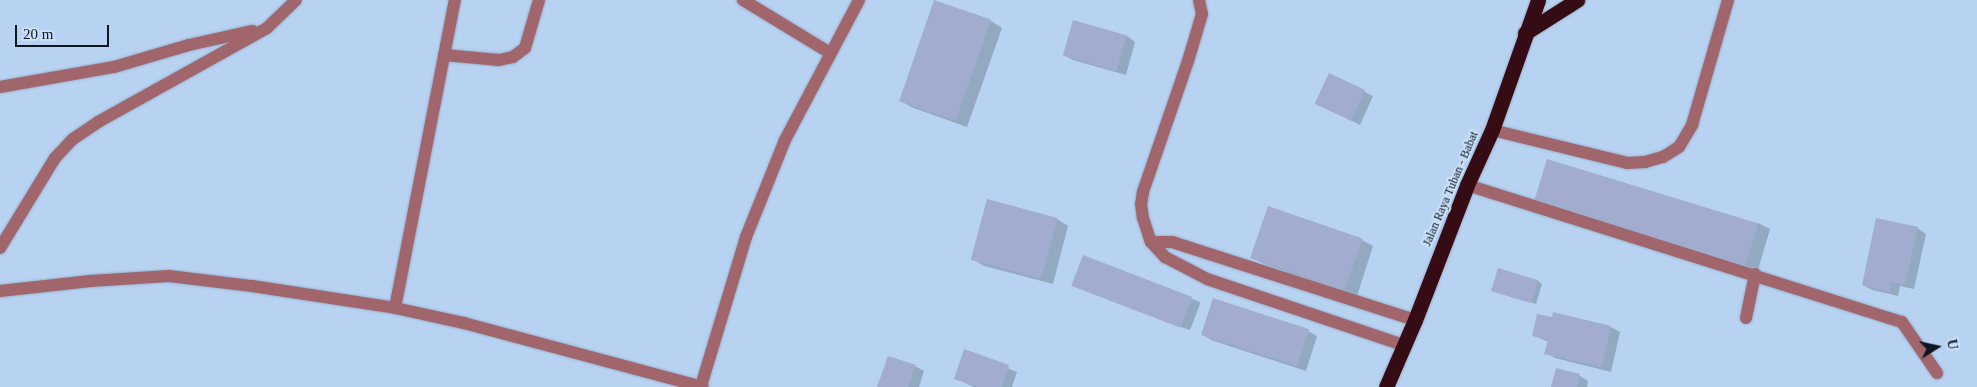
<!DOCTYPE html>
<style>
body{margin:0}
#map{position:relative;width:1977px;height:387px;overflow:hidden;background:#b8d2f2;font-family:Georgia,serif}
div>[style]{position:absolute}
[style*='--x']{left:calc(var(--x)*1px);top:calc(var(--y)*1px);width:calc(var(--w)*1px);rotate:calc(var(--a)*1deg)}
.shadow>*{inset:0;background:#0003;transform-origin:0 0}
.building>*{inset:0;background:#a2accf;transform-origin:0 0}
.roads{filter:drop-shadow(0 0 1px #99b0cd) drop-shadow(0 0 1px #99b0cd)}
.minor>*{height:12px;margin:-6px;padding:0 6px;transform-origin:6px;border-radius:6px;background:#a0666c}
.highway>*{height:15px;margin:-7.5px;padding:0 7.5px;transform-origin:7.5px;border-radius:7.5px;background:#360c14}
span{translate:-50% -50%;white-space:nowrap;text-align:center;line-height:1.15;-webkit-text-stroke:4px #cadff8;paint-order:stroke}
.street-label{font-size:12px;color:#0d1722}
.north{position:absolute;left:1912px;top:322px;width:50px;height:50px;-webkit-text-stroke:4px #cadff8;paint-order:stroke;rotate:80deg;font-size:14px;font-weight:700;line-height:20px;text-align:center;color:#0d1722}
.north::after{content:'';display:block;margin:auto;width:18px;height:22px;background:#0d1722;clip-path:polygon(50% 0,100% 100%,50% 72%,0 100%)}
.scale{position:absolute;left:15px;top:25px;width:94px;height:22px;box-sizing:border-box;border:2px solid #0d1722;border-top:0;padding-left:6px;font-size:15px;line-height:18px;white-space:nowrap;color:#0d1722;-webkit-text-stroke:4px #cadff8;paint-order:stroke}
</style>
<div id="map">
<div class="shadow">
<i style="clip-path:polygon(935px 1px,991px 21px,1002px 28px,967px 127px,911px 107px,900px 100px)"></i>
<i style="clip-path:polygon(1074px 21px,1127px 36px,1135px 42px,1126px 75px,1073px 60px,1064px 55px)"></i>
<i style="clip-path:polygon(1329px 75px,1373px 96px,1360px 125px,1325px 107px)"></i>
<i style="clip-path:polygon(1269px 208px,1362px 240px,1373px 246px,1357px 296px,1264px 264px,1252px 257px)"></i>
<i style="clip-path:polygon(1057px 219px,1068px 226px,1053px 284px,984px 266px,973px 259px)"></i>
<i style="clip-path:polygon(1758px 223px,1770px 229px,1758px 270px,1607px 226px)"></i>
<i style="clip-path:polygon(1917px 228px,1926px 234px,1914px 289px,1900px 286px,1898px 296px,1872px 290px,1863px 285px)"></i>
<i style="left:1083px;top:257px;width:126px;height:30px;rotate:21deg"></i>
<i style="clip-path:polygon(1538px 281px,1542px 284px,1536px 304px,1493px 290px)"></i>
<i style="clip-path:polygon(1554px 314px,1611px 327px,1620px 332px,1611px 372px,1555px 358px,1546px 353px,1548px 342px,1533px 335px,1553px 319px)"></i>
<i style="clip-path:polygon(1308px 331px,1317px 336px,1306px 371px,1211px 340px,1203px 335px)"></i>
<i style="clip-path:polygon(965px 351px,1017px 372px,1012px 387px,974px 387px,955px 378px)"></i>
<i style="clip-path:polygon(915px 366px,924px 371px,919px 387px,879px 387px)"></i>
<i style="clip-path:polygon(1580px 376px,1588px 381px,1587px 387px,1553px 387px)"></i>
</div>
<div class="building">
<i style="left:934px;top:0;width:60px;height:107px;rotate:19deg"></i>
<i style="left:1073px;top:20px;width:56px;height:37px;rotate:16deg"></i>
<i style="left:1329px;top:73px;width:40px;height:34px;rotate:25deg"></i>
<i style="left:1547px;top:159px;width:221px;height:45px;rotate:17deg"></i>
<i style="left:987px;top:199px;width:73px;height:63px;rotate:15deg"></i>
<i style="left:1268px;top:206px;width:100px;height:55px;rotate:19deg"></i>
<i style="clip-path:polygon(1876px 218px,1918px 227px,1905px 285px,1891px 282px,1889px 292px,1862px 285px)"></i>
<i style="left:1083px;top:255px;width:117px;height:33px;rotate:21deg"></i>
<i style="left:1498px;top:268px;width:42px;height:24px;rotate:17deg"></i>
<i style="left:1213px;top:298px;width:101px;height:39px;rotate:18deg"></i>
<i style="clip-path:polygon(1553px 312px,1611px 326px,1602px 367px,1544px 354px,1548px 340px,1532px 336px,1537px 314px,1552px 317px)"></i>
<i style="clip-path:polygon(964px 349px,1009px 365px,1002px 387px,977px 387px,954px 379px)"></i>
<i style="clip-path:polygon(888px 356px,916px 365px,908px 387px,877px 387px)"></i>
<i style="clip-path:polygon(1556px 368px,1580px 374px,1577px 387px,1551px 387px)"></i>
</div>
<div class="roads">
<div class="minor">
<i style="--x:743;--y:0;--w:102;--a:31.3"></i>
<i style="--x:1199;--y:0;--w:14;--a:78"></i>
<i style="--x:1202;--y:14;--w:49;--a:106.6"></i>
<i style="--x:1188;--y:61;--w:139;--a:109"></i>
<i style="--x:1143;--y:192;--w:12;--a:99"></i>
<i style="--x:1141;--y:204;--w:14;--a:82"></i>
<i style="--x:1143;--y:218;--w:25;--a:72"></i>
<i style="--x:1151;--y:242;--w:21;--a:47"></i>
<i style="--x:1165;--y:257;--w:47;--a:27.6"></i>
<i style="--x:1207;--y:279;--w:207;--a:18.6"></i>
<i style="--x:444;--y:55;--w:55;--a:5.2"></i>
<i style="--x:499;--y:60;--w:14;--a:-12"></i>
<i style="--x:513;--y:57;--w:15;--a:-37"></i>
<i style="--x:525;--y:48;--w:50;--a:-73.7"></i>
<i style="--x:0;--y:87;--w:116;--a:-10"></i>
<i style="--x:114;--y:67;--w:78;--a:-16.3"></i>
<i style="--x:189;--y:45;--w:65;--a:-12.5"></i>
<i style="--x:1492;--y:130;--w:139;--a:13.7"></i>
<i style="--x:1627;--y:163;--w:18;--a:-3"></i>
<i style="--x:1645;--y:162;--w:19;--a:-16"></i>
<i style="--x:1663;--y:157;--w:19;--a:-32"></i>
<i style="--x:1679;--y:147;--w:26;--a:-59"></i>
<i style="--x:1692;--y:125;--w:130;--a:-73.9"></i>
<i style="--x:1467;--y:185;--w:456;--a:17.5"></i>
<i style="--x:1902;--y:322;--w:62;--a:55.5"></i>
<i style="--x:1151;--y:242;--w:21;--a:0"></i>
<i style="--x:1172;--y:242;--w:255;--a:17.8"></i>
<i style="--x:0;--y:248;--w:105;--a:-58.6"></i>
<i style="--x:55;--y:158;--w:26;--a:-47"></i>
<i style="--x:73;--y:139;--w:30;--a:-34"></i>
<i style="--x:98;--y:122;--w:193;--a:-29.1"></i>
<i style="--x:267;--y:28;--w:40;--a:-44"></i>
<i style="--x:0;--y:291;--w:91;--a:-6.3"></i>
<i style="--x:90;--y:281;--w:79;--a:-3.6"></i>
<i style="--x:169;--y:276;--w:84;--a:6.9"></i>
<i style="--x:252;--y:286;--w:145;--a:8.7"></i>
<i style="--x:395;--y:308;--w:71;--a:12.3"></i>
<i style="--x:464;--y:323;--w:247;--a:15"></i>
<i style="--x:395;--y:308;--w:314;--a:-79"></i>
<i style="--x:1746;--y:318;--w:45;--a:-78.4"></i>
<i style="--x:701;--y:386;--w:156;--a:-73.2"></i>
<i style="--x:746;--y:237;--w:105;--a:-68.1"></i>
<i style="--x:785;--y:140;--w:158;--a:-62.1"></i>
</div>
<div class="highway">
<i style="--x:1525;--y:33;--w:62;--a:-32.4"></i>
<i style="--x:1386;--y:387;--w:73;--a:-66.6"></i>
<i style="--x:1415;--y:320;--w:145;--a:-68.9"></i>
<i style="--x:1467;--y:185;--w:60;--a:-65.6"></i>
<i style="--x:1492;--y:130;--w:138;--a:-70.5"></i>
</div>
</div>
<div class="street-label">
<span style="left:1451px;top:189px;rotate:-67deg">Jalan Raya Tuban - Babat</span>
</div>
<div class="north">U</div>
<div class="scale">20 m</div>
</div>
